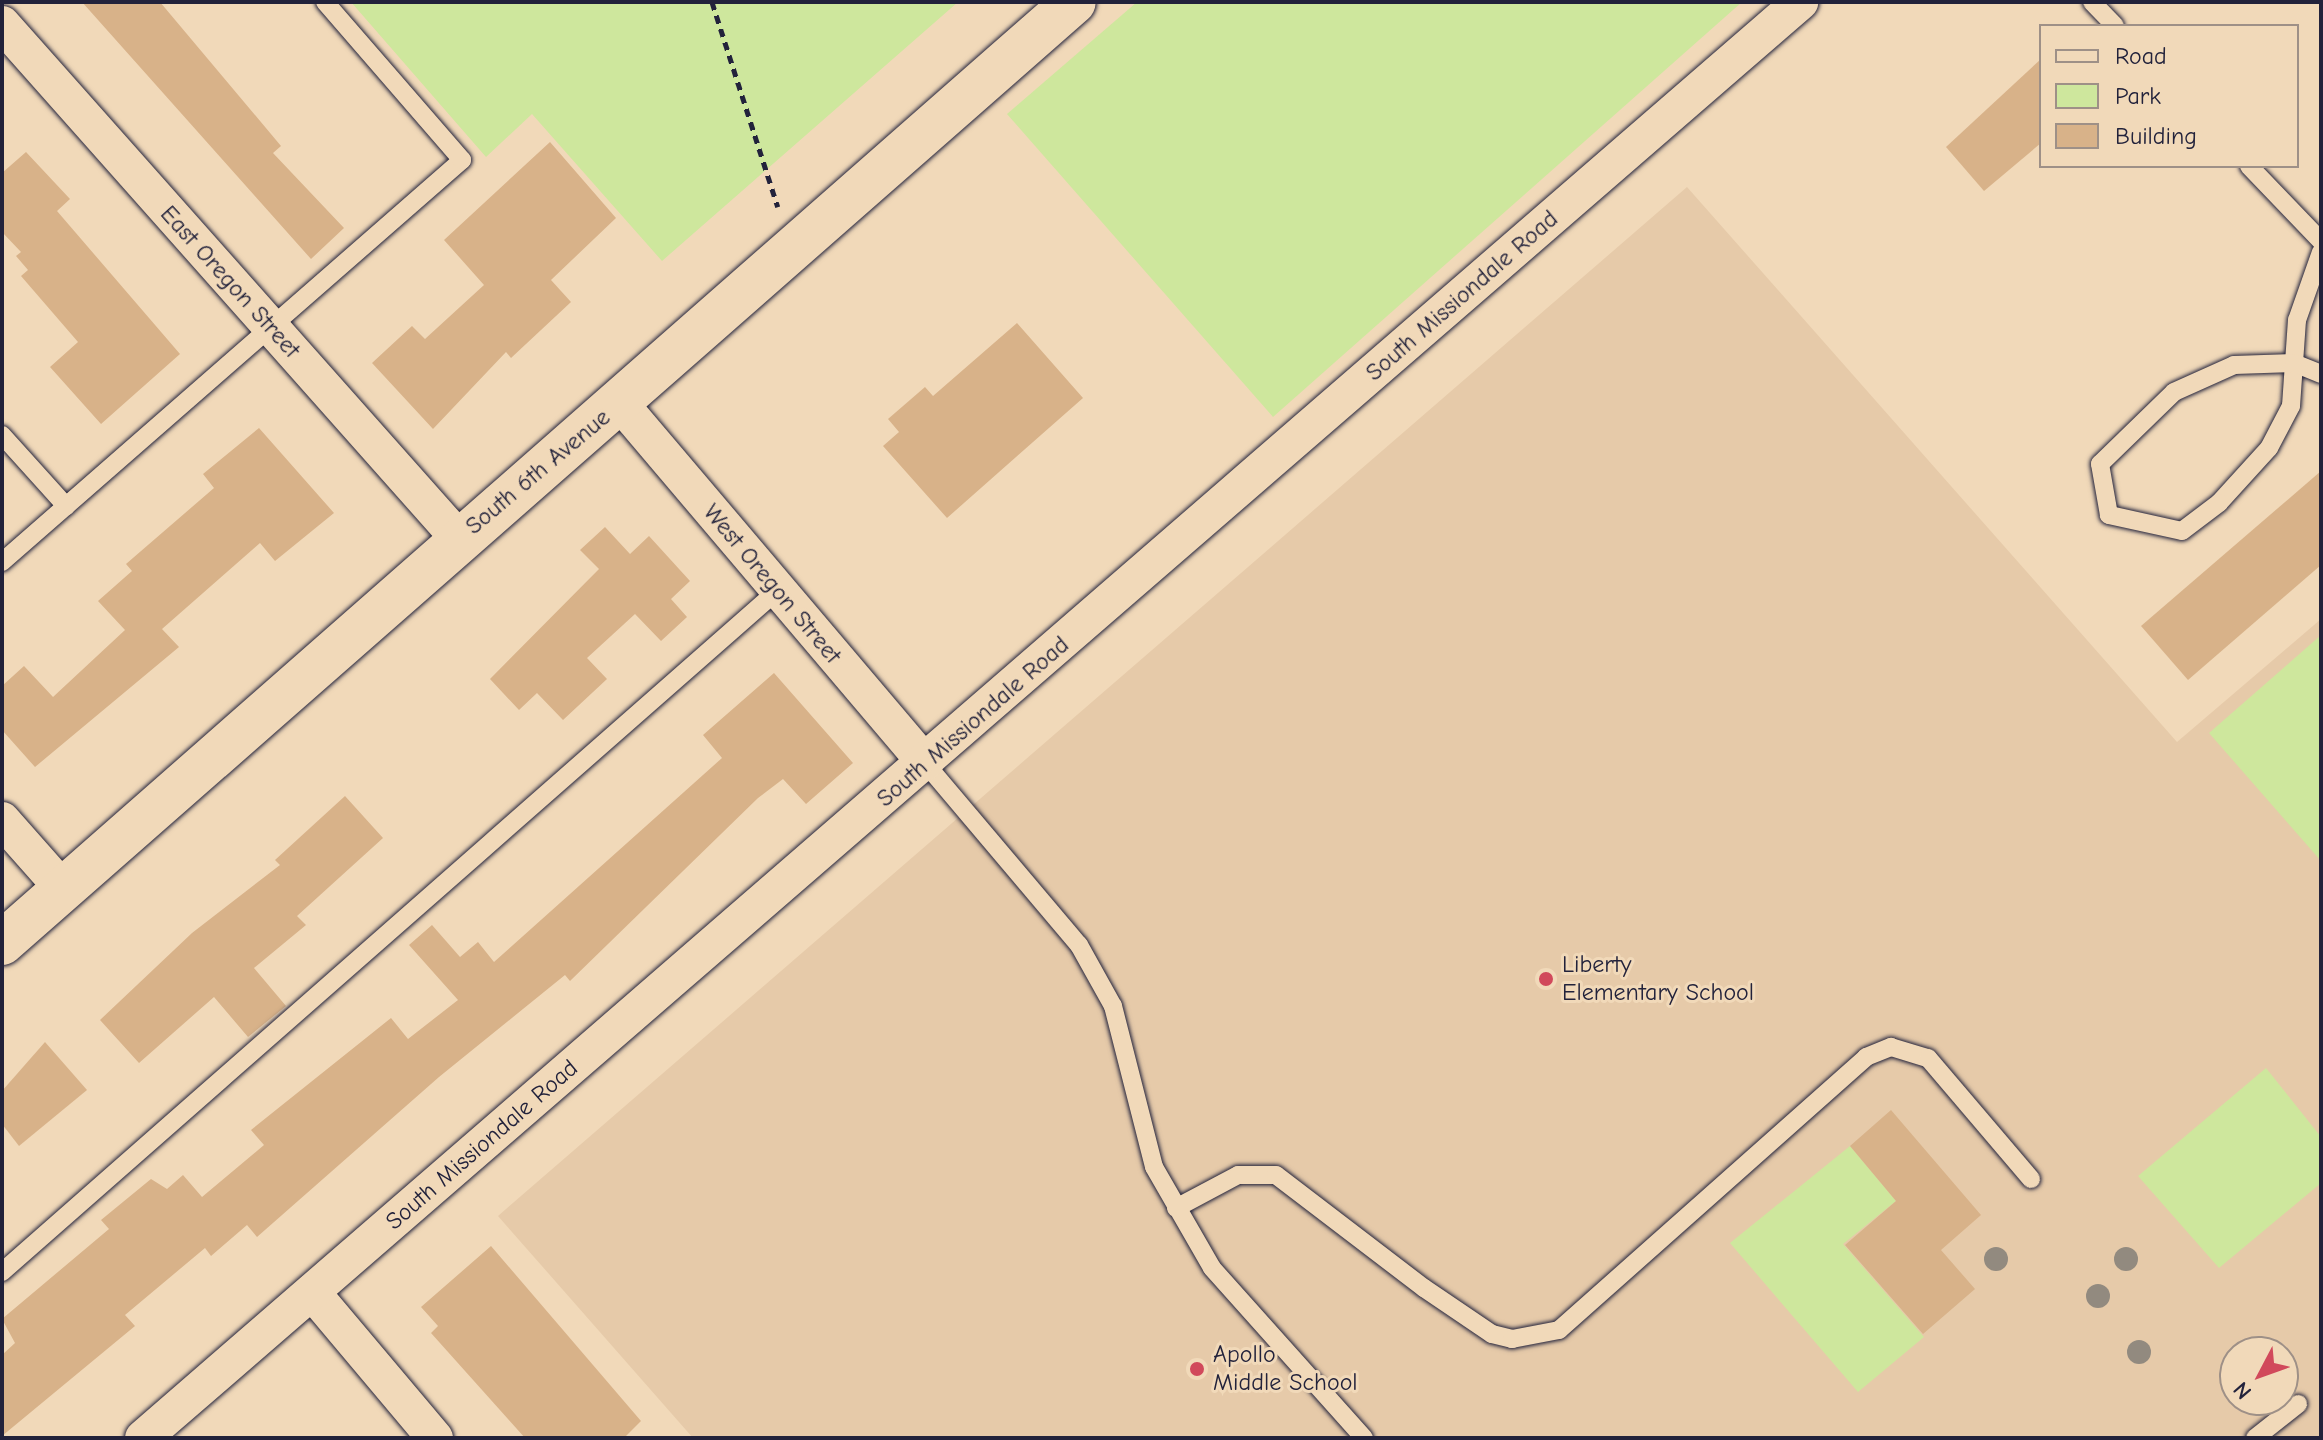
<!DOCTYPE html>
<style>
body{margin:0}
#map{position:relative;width:2323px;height:1440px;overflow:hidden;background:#f1d9b9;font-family:"Comic Neue",sans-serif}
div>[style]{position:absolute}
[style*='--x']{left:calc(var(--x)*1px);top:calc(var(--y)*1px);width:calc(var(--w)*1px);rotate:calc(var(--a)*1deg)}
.built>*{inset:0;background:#e6caa9}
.green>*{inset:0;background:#cee79d}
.building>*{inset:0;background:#d8b289}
.path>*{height:5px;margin-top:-2.5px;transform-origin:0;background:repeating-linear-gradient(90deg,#22223b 0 8px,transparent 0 14px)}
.roads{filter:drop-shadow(0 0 2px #22223b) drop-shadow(0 0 2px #22223b)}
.lane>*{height:18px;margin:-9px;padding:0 9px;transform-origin:9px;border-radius:9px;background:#f1d9b9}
.street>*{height:36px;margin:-18px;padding:0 18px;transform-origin:18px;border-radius:18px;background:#f1d9b9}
.secondary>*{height:44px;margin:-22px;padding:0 22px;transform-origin:22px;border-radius:22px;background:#f1d9b9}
.trees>*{width:24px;height:24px;margin:-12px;border-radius:50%;background:#928a7f}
.dots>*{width:22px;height:22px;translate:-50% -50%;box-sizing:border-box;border:4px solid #f1d9b9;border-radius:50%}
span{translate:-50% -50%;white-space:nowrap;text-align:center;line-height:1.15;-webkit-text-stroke:6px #f1d9b9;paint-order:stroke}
.street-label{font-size:24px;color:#22223b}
.poi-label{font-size:24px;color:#22223b}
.left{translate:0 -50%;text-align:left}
.frame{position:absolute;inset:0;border:4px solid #22223b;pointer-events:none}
.legend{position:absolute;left:2039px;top:24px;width:260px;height:144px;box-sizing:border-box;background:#f1d9b9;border:2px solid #9e9087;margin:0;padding:10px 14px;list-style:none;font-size:24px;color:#22223b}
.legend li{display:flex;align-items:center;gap:16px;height:40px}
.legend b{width:40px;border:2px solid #9e9087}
.north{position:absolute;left:2219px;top:1336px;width:80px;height:80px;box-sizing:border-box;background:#f1d9b9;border:2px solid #9e9087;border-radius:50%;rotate:229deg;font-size:22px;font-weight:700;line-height:32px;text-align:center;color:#22223b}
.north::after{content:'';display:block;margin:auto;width:28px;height:36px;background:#d1495b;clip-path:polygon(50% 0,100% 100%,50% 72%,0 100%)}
</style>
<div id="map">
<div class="built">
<i style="clip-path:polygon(evenodd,1687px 187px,2177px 742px,2321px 619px,2321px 1438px,693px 1438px,498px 1216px,1687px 187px,2235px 1352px,2283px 1352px,2283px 1400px,2235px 1400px,2235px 1352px)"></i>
</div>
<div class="green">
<i style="clip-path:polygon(351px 2px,958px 2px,662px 261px,532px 114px,486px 157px)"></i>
<i style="clip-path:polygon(1137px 2px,1742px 2px,1273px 417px,1007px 114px)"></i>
<i style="clip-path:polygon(2321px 635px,2321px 861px,2209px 733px)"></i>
<i style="clip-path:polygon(2266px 1068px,2321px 1137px,2321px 1183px,2219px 1268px,2138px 1176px)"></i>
<i style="clip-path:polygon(1850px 1146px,1896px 1201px,1843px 1244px,1924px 1337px,1858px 1392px,1730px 1243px)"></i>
</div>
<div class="building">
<i style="clip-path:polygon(82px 2px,160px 2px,281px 146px,273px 153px,344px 228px,311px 259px)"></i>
<i style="clip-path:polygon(2041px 59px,2041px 143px,1984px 191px,1946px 147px)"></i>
<i style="clip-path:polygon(550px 142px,616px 218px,551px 280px,571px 302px,511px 358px,506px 352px,433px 429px,372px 363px,412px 326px,425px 339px,484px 285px,444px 240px)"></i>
<i style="clip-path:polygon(26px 152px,70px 199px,57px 211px,180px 354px,101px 424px,50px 367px,78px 342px,21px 276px,28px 270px,16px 256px,21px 252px,2px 232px,2px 173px)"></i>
<i style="clip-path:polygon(1017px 323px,1083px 398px,947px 518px,883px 446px,899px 432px,888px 419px,925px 387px,933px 396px)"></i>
<i style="clip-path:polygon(259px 428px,334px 513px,275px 561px,260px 543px,162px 629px,179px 647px,35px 767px,2px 730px,2px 686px,24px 666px,53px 697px,125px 630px,98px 601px,132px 571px,126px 564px,214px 488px,203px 474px)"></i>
<i style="clip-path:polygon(2321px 471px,2321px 565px,2188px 680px,2141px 626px)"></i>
<i style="clip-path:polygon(605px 527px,630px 554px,649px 536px,690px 581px,671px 599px,687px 617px,661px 641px,635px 614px,587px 658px,607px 679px,563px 720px,537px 693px,519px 710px,490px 679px,599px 569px,580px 550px)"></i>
<i style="clip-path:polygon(774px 673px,853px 763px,806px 804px,783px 779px,758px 798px,570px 981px,565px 975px,439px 1077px,257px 1237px,247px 1225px,211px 1256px,205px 1248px,125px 1315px,135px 1326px,2px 1436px,2px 1355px,15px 1343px,2px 1319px,109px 1229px,101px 1220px,151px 1179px,167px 1189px,183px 1175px,202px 1197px,264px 1145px,251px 1130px,391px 1018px,408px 1039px,458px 1000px,409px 945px,432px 925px,460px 957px,478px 942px,494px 962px,722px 758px,703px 735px)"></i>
<i style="clip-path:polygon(345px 796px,383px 838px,297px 916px,306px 925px,254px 968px,286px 1006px,248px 1037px,214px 997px,139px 1063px,100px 1020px,192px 933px,280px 865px,275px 860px)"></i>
<i style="clip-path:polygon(45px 1042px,87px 1090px,19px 1146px,2px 1124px,2px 1091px)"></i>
<i style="clip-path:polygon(1891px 1110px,1981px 1215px,1941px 1250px,1975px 1289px,1923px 1334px,1845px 1245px,1896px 1201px,1850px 1146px)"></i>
<i style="clip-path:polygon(491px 1246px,641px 1421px,624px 1438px,525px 1438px,431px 1333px,438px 1326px,421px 1307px)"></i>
</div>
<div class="path">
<i style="--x:712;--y:2;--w:215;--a:72.2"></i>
</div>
<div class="roads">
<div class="lane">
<i style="--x:2092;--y:2;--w:33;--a:46"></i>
<i style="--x:2249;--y:166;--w:104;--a:46.2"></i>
<i style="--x:2321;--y:252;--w:72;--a:109.4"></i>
<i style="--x:2297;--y:320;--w:86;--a:94"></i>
<i style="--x:2291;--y:406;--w:47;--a:117.6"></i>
<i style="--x:2269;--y:448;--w:74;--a:132.3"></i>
<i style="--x:2219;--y:503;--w:46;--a:142.9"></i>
<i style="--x:2182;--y:531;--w:75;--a:-167.6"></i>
<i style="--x:2109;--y:515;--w:52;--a:-100"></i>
<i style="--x:2100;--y:464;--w:103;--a:-44.2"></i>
<i style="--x:2174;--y:392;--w:66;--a:-24.2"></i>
<i style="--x:2234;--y:365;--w:60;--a:-1.9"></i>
<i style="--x:2294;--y:363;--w:29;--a:22"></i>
<i style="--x:2;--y:435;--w:96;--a:48"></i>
<i style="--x:2;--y:562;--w:611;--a:-41.15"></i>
<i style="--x:462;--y:160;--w:209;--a:-130.9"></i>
<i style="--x:925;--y:763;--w:238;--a:49.8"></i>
<i style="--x:1079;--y:945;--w:70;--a:60.9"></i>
<i style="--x:1113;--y:1006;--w:166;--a:75.7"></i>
<i style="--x:1154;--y:1167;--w:116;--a:60.1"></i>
<i style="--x:1212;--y:1268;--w:228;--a:48.2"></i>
<i style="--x:1176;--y:1208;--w:70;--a:-28"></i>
<i style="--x:1238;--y:1175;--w:38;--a:0"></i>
<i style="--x:1276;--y:1175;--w:186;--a:37.4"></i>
<i style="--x:1424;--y:1288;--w:82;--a:34.1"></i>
<i style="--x:1492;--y:1334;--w:21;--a:14"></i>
<i style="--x:1512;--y:1339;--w:48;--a:-10.8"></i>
<i style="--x:1559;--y:1330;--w:411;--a:-41.6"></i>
<i style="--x:1866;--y:1057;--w:27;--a:-22"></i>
<i style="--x:1891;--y:1047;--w:39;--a:17"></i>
<i style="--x:1928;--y:1058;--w:159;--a:49.6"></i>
<i style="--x:2;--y:1272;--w:1032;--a:-41.31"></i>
<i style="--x:2255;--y:1438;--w:55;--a:-38.3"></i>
</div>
<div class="street">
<i style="--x:2;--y:24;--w:689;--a:48.41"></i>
<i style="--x:620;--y:403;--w:472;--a:49.7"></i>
<i style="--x:2;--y:820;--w:92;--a:48.5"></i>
<i style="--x:312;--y:1292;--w:191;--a:49.9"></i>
<i style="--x:143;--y:1438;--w:2193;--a:-40.91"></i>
</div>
<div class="secondary">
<i style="--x:2;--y:943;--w:1426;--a:-41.28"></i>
</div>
</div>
<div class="trees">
<i style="left:1996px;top:1259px"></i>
<i style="left:2126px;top:1259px"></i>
<i style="left:2098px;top:1296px"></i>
<i style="left:2139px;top:1352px"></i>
</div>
<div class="dots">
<i style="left:1546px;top:979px;background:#d1495b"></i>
<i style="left:1197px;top:1369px;background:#d1495b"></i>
</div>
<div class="street-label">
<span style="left:230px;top:282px;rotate:48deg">East Oregon Street</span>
<span style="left:1462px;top:296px;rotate:-41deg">South Missiondale Road</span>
<span style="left:538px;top:472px;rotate:-40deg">South 6th Avenue</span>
<span style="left:772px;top:584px;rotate:50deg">West Oregon Street</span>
<span style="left:973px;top:722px;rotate:-41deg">South Missiondale Road</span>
<span style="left:482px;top:1145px;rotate:-41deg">South Missiondale Road</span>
</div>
<div class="poi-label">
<span class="left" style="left:1562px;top:979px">Liberty<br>Elementary School</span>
<span class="left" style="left:1213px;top:1369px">Apollo<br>Middle School</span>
</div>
<div class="frame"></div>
<ul class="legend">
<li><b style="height:10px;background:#f1d9b9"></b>Road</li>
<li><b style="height:22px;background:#cee79d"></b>Park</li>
<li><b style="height:22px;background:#d8b289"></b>Building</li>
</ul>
<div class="north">N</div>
</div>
